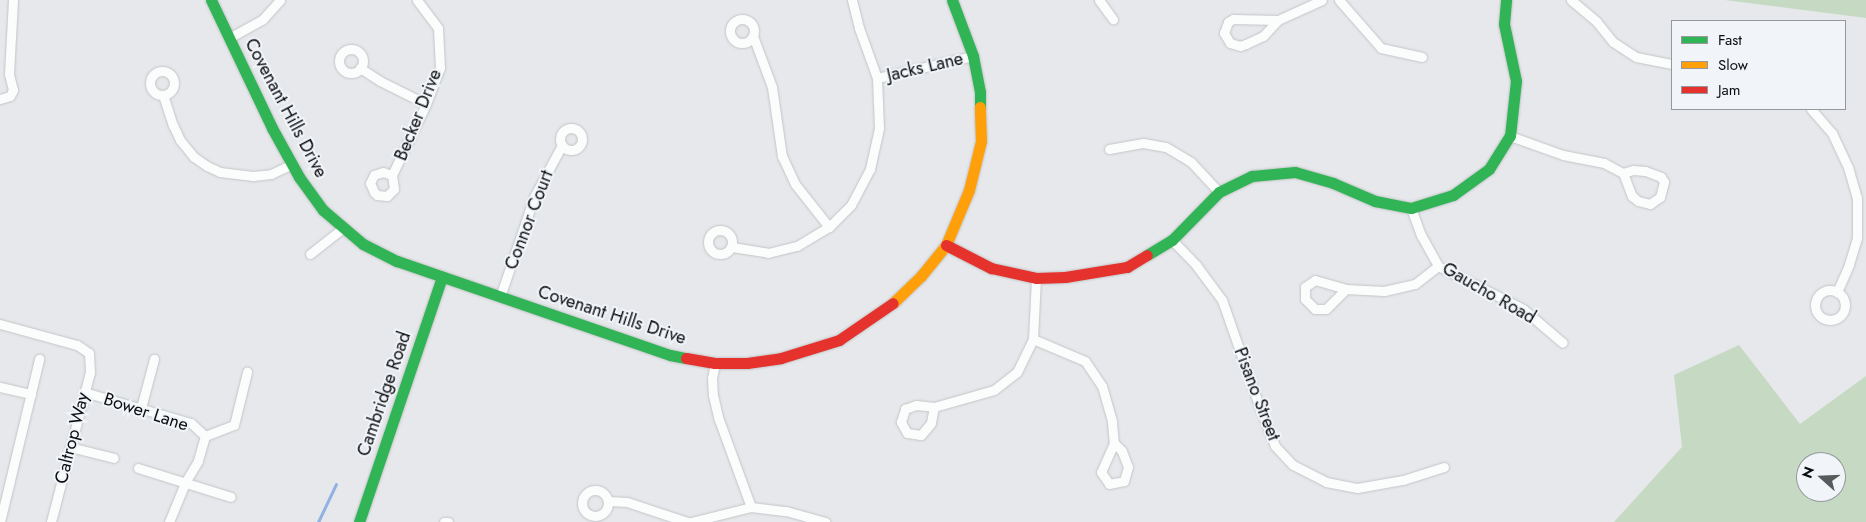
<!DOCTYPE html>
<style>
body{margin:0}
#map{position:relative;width:1866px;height:522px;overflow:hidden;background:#e6e8eb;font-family:Jost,sans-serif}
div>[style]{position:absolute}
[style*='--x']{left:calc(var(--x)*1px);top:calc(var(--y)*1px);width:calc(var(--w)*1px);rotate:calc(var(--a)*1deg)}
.green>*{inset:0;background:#c6d9c2}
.stream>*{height:3px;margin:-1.5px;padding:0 1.5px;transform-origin:1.5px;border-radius:1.5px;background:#90b1e3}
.roads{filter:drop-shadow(0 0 1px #c3c5c7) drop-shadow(0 0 1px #c3c5c7)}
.street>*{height:9px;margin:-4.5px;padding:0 4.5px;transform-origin:4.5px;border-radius:4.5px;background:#fbfcfc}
.street>.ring{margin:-4.5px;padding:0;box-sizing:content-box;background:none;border:9px solid #fbfcfc;border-radius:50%}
.fast>*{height:11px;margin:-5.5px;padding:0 5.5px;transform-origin:5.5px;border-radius:5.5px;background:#30b455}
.slow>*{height:11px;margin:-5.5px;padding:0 5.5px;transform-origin:5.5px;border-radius:5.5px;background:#ff9f0a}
.jam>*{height:11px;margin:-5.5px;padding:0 5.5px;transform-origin:5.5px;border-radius:5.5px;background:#e5322d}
span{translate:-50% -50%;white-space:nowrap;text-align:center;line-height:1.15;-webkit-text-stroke:4px #f1f5fa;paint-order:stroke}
.street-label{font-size:18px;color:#0c0d0f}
.legend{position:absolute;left:1671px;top:20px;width:175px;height:90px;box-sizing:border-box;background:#f1f5fa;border:1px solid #95989c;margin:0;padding:6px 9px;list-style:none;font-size:15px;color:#0c0d0f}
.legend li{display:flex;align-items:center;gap:10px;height:25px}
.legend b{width:25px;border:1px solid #95989c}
.north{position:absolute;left:1796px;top:452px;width:50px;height:50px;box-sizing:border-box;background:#f1f5fa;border:1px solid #95989c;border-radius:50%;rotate:290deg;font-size:14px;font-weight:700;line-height:20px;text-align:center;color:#0c0d0f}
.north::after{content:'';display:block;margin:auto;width:18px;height:22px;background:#585a5c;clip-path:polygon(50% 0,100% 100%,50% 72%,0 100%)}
</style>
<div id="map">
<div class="green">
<i style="clip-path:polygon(1725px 0,1866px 0,1866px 19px,1866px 18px)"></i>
<i style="clip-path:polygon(evenodd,1739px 345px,1800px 424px,1866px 376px,1866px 522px,1614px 522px,1682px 447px,1674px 375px,1739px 345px,1806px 462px,1836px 462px,1836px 492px,1806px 492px,1806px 462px)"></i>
</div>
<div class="stream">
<i style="--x:318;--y:522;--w:42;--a:-64.7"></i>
</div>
<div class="roads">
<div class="street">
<i style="--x:1099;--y:0;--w:24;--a:54"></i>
<i style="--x:1339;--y:0;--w:64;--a:48.8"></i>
<i style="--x:1381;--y:48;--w:42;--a:12.4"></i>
<i style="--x:1571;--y:0;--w:33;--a:40"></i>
<i style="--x:1596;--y:21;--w:27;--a:51"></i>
<i style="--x:1613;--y:42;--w:27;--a:33"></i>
<i style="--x:1636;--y:57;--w:37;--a:11"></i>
<i class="ring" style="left:730px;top:19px;width:15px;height:15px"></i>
<i style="--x:1278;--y:20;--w:22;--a:133"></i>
<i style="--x:1263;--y:36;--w:19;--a:155"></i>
<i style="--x:1246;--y:44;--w:6;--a:162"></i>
<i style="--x:1240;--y:46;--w:10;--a:-163"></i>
<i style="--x:1230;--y:43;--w:12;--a:-121"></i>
<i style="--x:1224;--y:33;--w:12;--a:-70"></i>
<i style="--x:1228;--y:22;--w:6;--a:-31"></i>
<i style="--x:1233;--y:19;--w:45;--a:1.3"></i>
<i style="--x:1278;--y:20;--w:48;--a:-24.4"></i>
<i style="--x:753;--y:36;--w:54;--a:69.6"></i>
<i style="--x:772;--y:87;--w:70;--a:81.8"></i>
<i style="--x:782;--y:156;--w:31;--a:65"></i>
<i style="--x:795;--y:184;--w:55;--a:51.7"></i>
<i style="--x:229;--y:38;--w:38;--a:-29"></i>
<i style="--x:262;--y:20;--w:27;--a:-48"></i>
<i class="ring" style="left:339px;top:49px;width:15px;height:15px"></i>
<i style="--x:360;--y:68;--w:24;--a:33"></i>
<i style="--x:380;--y:81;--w:51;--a:26.6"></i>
<i class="ring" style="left:150px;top:71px;width:15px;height:15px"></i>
<i style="--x:877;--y:78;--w:98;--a:-12.9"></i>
<i style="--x:163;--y:95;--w:32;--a:72"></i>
<i style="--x:173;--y:125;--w:17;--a:65"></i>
<i style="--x:180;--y:140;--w:22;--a:51"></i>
<i style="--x:194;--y:157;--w:16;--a:35"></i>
<i style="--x:207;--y:166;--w:14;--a:25"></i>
<i style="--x:220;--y:172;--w:33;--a:7"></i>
<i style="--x:253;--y:176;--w:18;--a:-6"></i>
<i style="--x:271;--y:174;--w:23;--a:-25"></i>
<i style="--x:0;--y:99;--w:10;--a:-17"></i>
<i style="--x:10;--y:96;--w:7;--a:-63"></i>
<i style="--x:13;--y:90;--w:16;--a:-104"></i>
<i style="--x:9;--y:74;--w:74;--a:-86.9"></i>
<i style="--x:1811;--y:109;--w:32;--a:49"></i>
<i style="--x:1832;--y:133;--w:38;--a:65"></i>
<i style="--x:1848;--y:167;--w:32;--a:74"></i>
<i style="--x:1857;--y:198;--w:40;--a:90"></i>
<i style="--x:1857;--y:238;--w:28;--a:107"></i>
<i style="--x:1849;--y:265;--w:30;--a:114"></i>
<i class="ring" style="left:560px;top:128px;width:13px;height:13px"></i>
<i style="--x:1510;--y:136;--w:56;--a:19.7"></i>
<i style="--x:1563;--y:155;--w:42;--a:11"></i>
<i style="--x:1604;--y:163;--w:21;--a:28"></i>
<i style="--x:1623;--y:173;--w:25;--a:69"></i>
<i style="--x:1632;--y:196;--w:8;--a:40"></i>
<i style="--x:1638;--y:201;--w:12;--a:14"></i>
<i style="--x:1650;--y:204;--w:12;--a:-35"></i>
<i style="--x:1660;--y:197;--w:16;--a:-75"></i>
<i style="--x:1664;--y:182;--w:6;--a:-121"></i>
<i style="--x:1661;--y:177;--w:17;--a:-159"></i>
<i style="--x:1645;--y:171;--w:12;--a:-175"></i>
<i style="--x:1633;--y:170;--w:10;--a:163"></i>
<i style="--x:1109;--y:149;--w:35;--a:-10"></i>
<i style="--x:1143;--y:143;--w:23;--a:10"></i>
<i style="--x:1166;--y:147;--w:29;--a:31"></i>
<i style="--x:1191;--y:162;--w:41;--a:47"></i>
<i style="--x:392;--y:175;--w:9;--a:-162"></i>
<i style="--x:383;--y:172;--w:9;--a:162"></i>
<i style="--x:374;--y:175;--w:9;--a:117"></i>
<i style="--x:370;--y:183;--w:10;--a:66"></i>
<i style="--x:374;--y:192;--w:4;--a:45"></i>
<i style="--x:377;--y:195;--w:10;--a:6"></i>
<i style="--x:387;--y:196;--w:10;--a:-45"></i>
<i style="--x:394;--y:189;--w:14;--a:-98"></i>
<i style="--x:392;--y:175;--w:79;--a:-64.4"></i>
<i style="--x:426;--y:104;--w:39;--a:-69"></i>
<i style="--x:440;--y:68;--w:40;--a:-92.9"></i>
<i style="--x:438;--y:28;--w:35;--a:-127"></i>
<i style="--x:1411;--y:208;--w:29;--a:70"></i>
<i style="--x:1421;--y:235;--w:35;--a:61"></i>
<i style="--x:1438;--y:266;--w:95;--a:26.8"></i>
<i style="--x:1523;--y:309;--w:52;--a:40.4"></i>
<i class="ring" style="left:708px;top:230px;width:15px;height:15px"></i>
<i style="--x:1172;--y:240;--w:35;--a:46"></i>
<i style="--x:1196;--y:265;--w:44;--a:53.4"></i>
<i style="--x:1222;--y:300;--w:109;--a:70.7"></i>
<i style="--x:1258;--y:403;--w:46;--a:68.4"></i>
<i style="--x:1275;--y:446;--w:26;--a:47"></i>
<i style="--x:1293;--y:465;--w:37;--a:27"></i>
<i style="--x:1326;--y:482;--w:32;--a:11"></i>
<i style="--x:1357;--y:488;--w:47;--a:-9.9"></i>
<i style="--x:1403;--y:480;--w:43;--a:-17.6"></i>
<i style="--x:732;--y:247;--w:36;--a:9"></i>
<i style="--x:768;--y:253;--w:30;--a:-14"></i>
<i style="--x:797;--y:246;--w:37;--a:-31"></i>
<i style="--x:829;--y:227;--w:31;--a:-45"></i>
<i style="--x:851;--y:205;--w:41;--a:-62.2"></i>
<i style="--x:870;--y:169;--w:42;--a:-77.6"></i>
<i style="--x:879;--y:128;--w:50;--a:-92.3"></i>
<i style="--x:877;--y:78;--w:53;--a:-109.8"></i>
<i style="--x:859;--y:28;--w:29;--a:-104"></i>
<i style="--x:310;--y:254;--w:42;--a:-38.2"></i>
<i style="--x:1346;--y:289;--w:28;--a:135"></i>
<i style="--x:1326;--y:309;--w:11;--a:180"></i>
<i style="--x:1315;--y:309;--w:14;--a:-135"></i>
<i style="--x:1305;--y:299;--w:12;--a:-90"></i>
<i style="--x:1305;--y:287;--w:12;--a:-35"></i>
<i style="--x:1315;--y:280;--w:32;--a:16"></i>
<i style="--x:1346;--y:289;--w:38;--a:3"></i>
<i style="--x:1384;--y:291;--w:32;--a:-13"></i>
<i style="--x:1415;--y:284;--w:29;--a:-38"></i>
<i class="ring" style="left:1815px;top:290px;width:21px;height:21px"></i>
<i style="--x:500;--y:297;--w:106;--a:-71.2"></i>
<i style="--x:534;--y:197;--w:59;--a:-61.7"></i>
<i style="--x:0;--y:324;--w:80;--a:15.3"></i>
<i style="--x:77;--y:345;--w:14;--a:34"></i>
<i style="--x:89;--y:353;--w:19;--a:87"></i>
<i style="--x:90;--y:372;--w:155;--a:104.6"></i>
<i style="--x:1033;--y:339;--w:56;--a:22.9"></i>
<i style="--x:1085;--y:361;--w:30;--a:56"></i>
<i style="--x:1102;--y:386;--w:37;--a:74"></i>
<i style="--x:1112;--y:422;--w:21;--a:85"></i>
<i style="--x:1114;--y:443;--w:32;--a:114"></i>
<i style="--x:1101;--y:472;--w:14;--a:56"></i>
<i style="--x:1109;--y:484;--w:15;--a:-11"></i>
<i style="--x:1124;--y:481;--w:15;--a:-74"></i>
<i style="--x:1128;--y:467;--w:17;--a:-111"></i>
<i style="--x:1122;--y:451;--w:11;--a:-135"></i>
<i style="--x:715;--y:363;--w:15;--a:101"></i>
<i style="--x:712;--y:378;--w:17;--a:87"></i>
<i style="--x:713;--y:395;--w:23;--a:77"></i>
<i style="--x:718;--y:417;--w:96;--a:69.9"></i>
<i style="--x:0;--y:387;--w:32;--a:13"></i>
<i style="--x:84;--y:392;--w:111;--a:16.2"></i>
<i style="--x:191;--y:423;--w:19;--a:43"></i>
<i style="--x:205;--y:436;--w:26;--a:106"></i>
<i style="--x:198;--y:461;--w:26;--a:121"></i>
<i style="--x:185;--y:483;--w:42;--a:112.3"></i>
<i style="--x:934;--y:407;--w:16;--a:101"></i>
<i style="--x:931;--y:423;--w:16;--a:130"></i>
<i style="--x:921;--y:435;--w:14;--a:-172"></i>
<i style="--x:907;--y:433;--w:13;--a:-119"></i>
<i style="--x:901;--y:422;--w:14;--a:-73"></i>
<i style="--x:905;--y:409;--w:12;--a:-20"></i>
<i style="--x:916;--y:405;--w:18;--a:6"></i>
<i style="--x:934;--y:407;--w:62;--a:-15.8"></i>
<i style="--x:994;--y:390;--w:29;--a:-38"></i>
<i style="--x:1017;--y:372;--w:37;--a:-64"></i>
<i style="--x:1033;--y:339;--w:61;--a:-87.2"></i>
<i style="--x:141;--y:408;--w:51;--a:-75.1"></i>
<i style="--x:205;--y:436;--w:31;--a:-21"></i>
<i style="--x:234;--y:425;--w:55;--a:-76.2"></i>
<i style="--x:70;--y:447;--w:45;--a:14"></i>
<i style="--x:138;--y:468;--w:97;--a:17.3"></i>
<i class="ring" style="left:582px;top:490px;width:17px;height:17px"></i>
<i style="--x:608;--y:501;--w:19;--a:3"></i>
<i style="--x:627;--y:502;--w:63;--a:18.4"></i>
<i style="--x:0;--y:522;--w:168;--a:-76.5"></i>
<i style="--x:444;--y:522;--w:4;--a:0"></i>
<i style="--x:691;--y:522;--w:62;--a:-14"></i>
<i style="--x:751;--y:507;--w:35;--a:7"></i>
<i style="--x:786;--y:511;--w:41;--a:15.8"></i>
</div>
<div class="fast">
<i style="--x:211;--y:0;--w:142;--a:64.5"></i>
<i style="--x:272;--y:128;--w:56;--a:61.1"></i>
<i style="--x:299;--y:177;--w:41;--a:54"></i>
<i style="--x:323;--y:210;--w:52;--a:40.4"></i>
<i style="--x:363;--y:244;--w:38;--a:27"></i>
<i style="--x:397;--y:261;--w:289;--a:19"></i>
<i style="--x:670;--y:355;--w:16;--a:11"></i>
<i style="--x:952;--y:0;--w:60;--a:69.4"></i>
<i style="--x:973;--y:56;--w:37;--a:79"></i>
<i style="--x:980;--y:92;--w:15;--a:90"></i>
<i style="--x:1147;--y:255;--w:29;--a:-31"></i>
<i style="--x:1172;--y:240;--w:67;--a:-45.6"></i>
<i style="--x:1219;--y:192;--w:37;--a:-26"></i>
<i style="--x:1252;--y:176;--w:43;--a:-5.3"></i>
<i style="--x:1295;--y:172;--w:40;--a:16"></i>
<i style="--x:1333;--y:183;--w:46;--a:23.2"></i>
<i style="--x:1375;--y:201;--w:37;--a:11"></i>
<i style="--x:1411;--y:208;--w:44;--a:-17.2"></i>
<i style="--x:1453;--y:195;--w:44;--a:-35.8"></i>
<i style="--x:1489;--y:169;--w:39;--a:-58"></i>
<i style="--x:1510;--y:136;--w:55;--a:-83.8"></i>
<i style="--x:1516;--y:81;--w:58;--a:-101.9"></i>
<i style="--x:1504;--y:24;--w:24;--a:-85"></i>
<i style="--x:359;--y:522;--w:259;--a:-71.3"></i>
</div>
<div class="slow">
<i style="--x:893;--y:303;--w:39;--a:-44"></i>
<i style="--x:921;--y:276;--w:40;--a:-51"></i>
<i style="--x:946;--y:245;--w:60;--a:-67.3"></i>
<i style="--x:969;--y:190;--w:50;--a:-76.2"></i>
<i style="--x:981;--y:141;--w:34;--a:-92"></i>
</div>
<div class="jam">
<i style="--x:946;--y:245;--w:51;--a:27.1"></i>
<i style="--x:991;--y:268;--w:46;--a:12.5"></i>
<i style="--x:1036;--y:278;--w:29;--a:-2"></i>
<i style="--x:1065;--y:277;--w:63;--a:-9.2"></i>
<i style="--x:1127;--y:267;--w:23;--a:-31"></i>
<i style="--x:686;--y:358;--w:29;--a:10"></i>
<i style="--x:715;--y:363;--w:32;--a:0"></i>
<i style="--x:747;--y:363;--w:34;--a:-8"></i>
<i style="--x:781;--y:358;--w:61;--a:-17.2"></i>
<i style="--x:839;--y:340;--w:65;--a:-34.4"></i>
</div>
</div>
<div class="street-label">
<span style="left:925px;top:67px;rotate:-13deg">Jacks Lane</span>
<span style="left:286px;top:108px;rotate:62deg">Covenant Hills Drive</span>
<span style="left:418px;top:115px;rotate:-68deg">Becker Drive</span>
<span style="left:529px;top:220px;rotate:-69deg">Connor Court</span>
<span style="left:1489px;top:293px;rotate:30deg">Gaucho Road</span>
<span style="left:612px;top:315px;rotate:18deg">Covenant Hills Drive</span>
<span style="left:384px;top:394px;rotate:-71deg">Cambridge Road</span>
<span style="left:1257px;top:394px;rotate:69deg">Pisano Street</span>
<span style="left:146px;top:412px;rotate:18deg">Bower Lane</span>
<span style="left:72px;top:438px;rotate:-76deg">Caltrop Way</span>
</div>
<ul class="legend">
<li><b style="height:6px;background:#30b455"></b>Fast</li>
<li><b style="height:6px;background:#ff9f0a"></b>Slow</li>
<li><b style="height:6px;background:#e5322d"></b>Jam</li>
</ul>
<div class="north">N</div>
</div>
